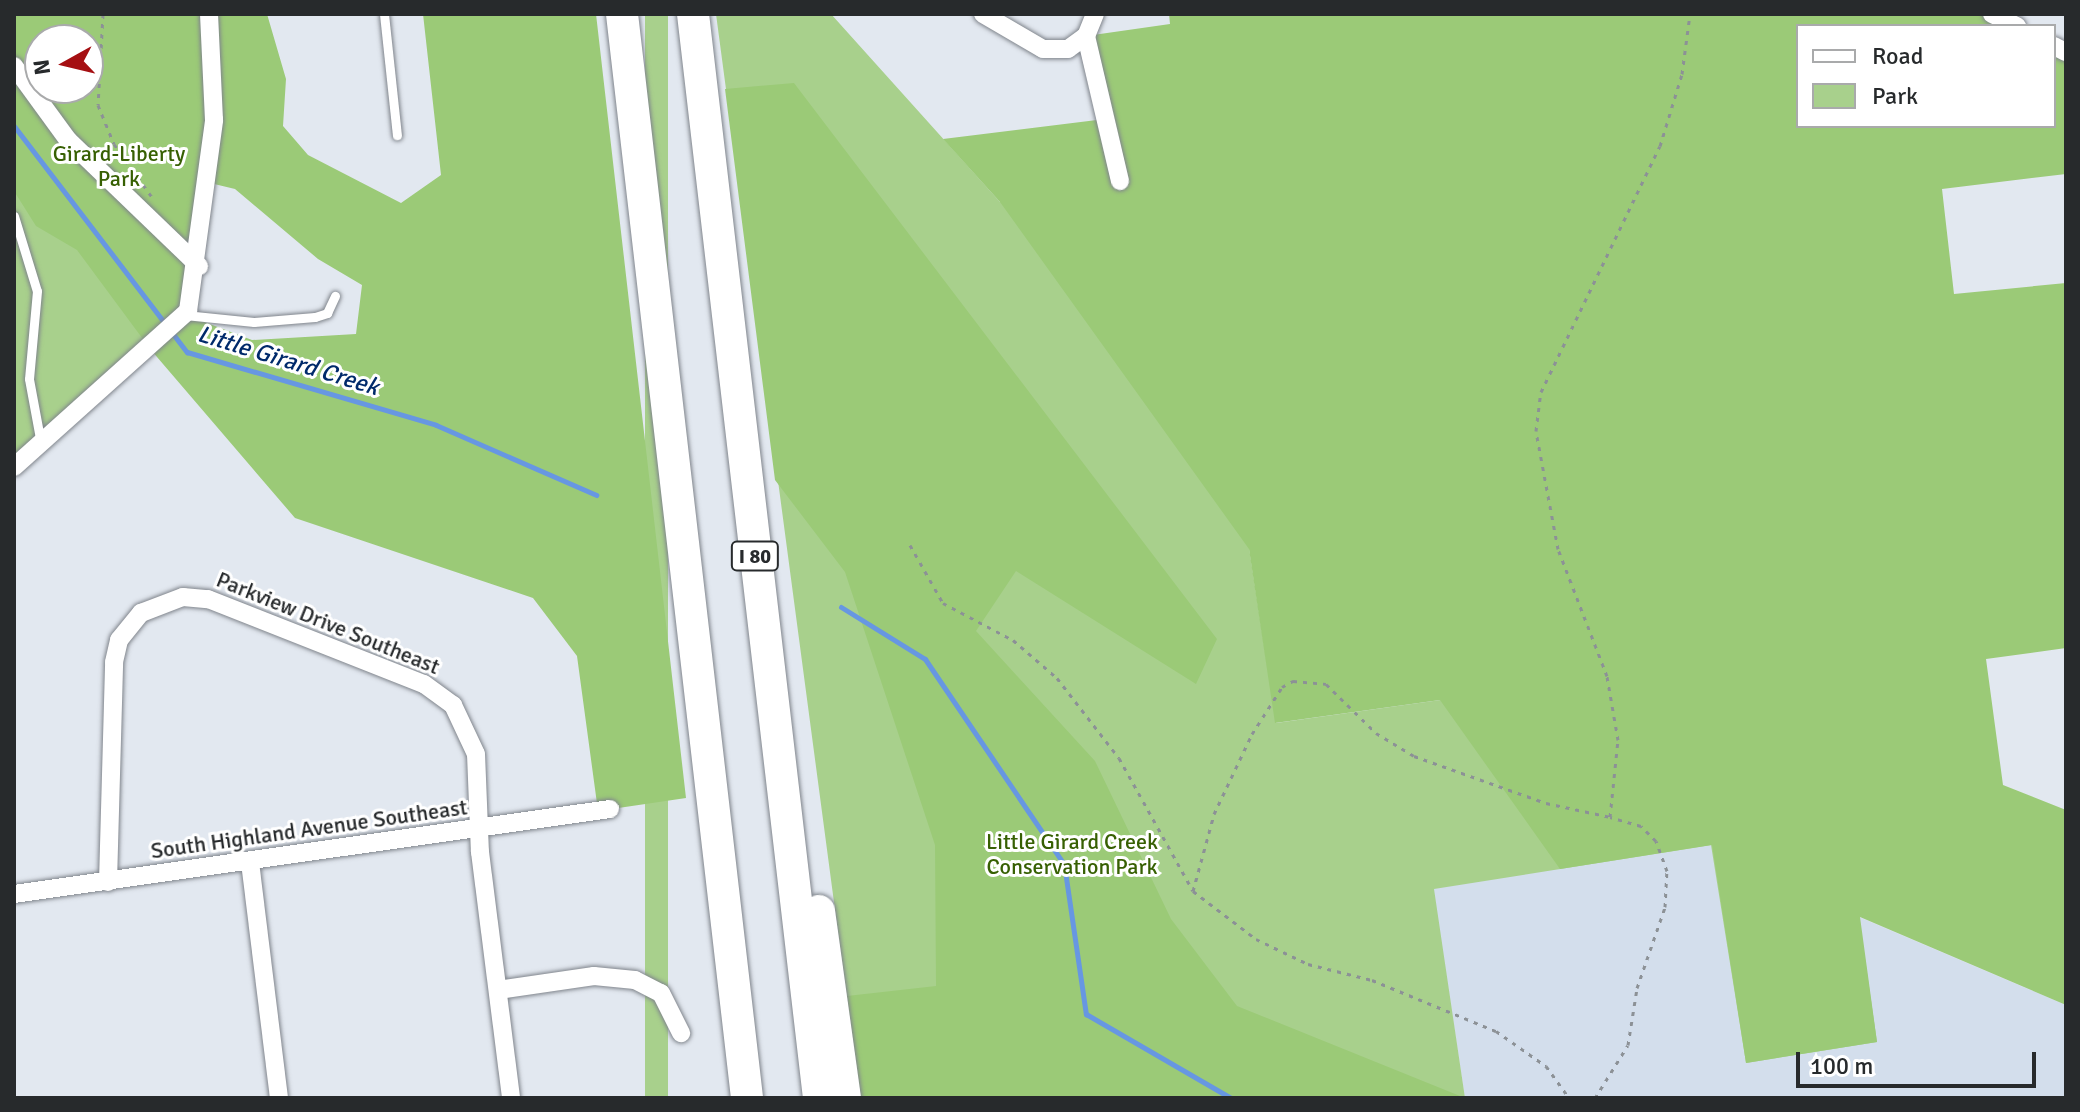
<!DOCTYPE html>
<style>
body{margin:0}
#map{position:relative;width:2080px;height:1112px;overflow:hidden;background:#e2e8f0;font-family:Signika,sans-serif}
div>[style]{position:absolute}
[style*='--x']{left:calc(var(--x)*1px);top:calc(var(--y)*1px);width:calc(var(--w)*1px);rotate:calc(var(--a)*1deg)}
.built>*{inset:0;background:#d3deec}
.green>*{inset:0;background:#a8d08c;transform-origin:0 0}
.forest>*{inset:0;background:#9bca77}
.stream>*{height:5px;margin:-2.5px;padding:0 2.5px;transform-origin:2.5px;border-radius:2.5px;background:#6797e2}
.path>*{height:3px;margin-top:-1.5px;transform-origin:0;background:repeating-linear-gradient(90deg,#8c9196 0 4px,transparent 0 10px)}
.roads{filter:drop-shadow(0 0 2px #80858c) drop-shadow(0 0 2px #80858c)}
.lane>*{height:9px;margin:-4.5px;padding:0 4.5px;transform-origin:4.5px;border-radius:4.5px;background:#fff}
.street>*{height:18px;margin:-9px;padding:0 9px;transform-origin:9px;border-radius:9px;background:#fff}
.highway>*{height:32px;margin:-16px;padding:0 16px;transform-origin:16px;border-radius:16px;background:#fff}
span{translate:-50% -50%;white-space:nowrap;text-align:center;line-height:1.15;-webkit-text-stroke:6px #fff;paint-order:stroke}
.shield-label span{padding:2px 6px;background:#fff;border:2px solid;border-radius:6px;-webkit-text-stroke-width:0}
.shield-label{font-size:20px;color:#272a2c;font-weight:700}
.park-label{font-size:22px;color:#376003}
.street-label{font-size:22px;color:#272a2c}
.water-label{font-size:24px;color:#002a6b;font-style:italic}
.frame{position:absolute;inset:0;border:16px solid #272a2c;pointer-events:none}
.legend{position:absolute;left:1796px;top:24px;width:260px;height:104px;box-sizing:border-box;background:#fff;border:2px solid #a9aaab;margin:0;padding:10px 14px;list-style:none;font-size:24px;color:#272a2c}
.legend li{display:flex;align-items:center;gap:16px;height:40px}
.legend b{width:40px;border:2px solid #a9aaab}
.north{position:absolute;left:24px;top:24px;width:80px;height:80px;box-sizing:border-box;background:#fff;border:2px solid #a9aaab;border-radius:50%;rotate:262deg;font-size:22px;font-weight:700;line-height:32px;text-align:center;color:#272a2c}
.north::after{content:'';display:block;margin:auto;width:28px;height:36px;background:#a50f12;clip-path:polygon(50% 0,100% 100%,50% 72%,0 100%)}
.scale{position:absolute;left:1796px;top:1052px;width:240px;height:36px;box-sizing:border-box;border:4px solid #272a2c;border-top:0;padding-left:10px;font-size:24px;line-height:28px;white-space:nowrap;color:#272a2c;-webkit-text-stroke:6px #fff;paint-order:stroke}
</style>
<div id="map">
<div class="built">
<i style="clip-path:polygon(1712px 845px,1746px 1063px,1859px 917px,2066px 1005px,2066px 1098px,1465px 1098px,1433px 888px)"></i>
</div>
<div class="green">
<i style="clip-path:polygon(evenodd,14px 14px,203px 14px,186px 303px,14px 467px,14px 14px,40px 40px,88px 40px,88px 88px,40px 88px,40px 40px)"></i>
<i style="left:645px;top:14px;width:23px;height:1091px"></i>
<i style="clip-path:polygon(716px 14px,831px 14px,1000px 202px,1192px 178px,1276px 723px,1820px 647px,1877px 1042px,1746px 1063px,1711px 845px,1434px 889px,1465px 1098px,860px 1098px)"></i>
</div>
<div class="forest">
<i style="clip-path:polygon(evenodd,14px 14px,267px 14px,286px 79px,283px 126px,308px 155px,401px 203px,441px 175px,423px 14px,596px 14px,686px 798px,598px 811px,577px 656px,533px 598px,295px 518px,151px 350px,77px 250px,36px 226px,14px 191px,14px 14px,40px 40px,88px 40px,88px 88px,40px 88px,40px 40px,14px 14px,210px 183px,235px 189px,318px 259px,362px 285px,356px 334px,252px 340px,186px 315px,210px 183px)"></i>
<i style="clip-path:polygon(1169px 14px,1992px 14px,2017px 26px,1798px 26px,1798px 126px,2054px 126px,2054px 46px,2066px 52px,2066px 174px,1942px 189px,1954px 294px,2066px 283px,2066px 648px,1986px 659px,2003px 785px,2066px 810px,2066px 1005px,1860px 917px,1877px 1042px,1746px 1063px,1712px 845px,1560px 869px,1440px 700px,1275px 723px,1249px 549px,1000px 202px,943px 139px,1105px 119px,1086px 36px,1170px 24px)"></i>
<i style="clip-path:polygon(794px 83px,1217px 639px,1196px 684px,1016px 571px,976px 631px,1095px 761px,1171px 919px,1237px 1006px,1465px 1098px,860px 1098px,847px 996px,936px 986px,935px 845px,845px 572px,775px 480px,725px 89px)"></i>
</div>
<div class="stream">
<i style="--x:14;--y:126;--w:285;--a:52.6"></i>
<i style="--x:187;--y:352;--w:259;--a:16.3"></i>
<i style="--x:436;--y:425;--w:175;--a:23.6"></i>
<i style="--x:841;--y:607;--w:99;--a:31.8"></i>
<i style="--x:925;--y:659;--w:248;--a:55.9"></i>
<i style="--x:1064;--y:864;--w:152;--a:81.7"></i>
<i style="--x:1086;--y:1014;--w:168;--a:30.1"></i>
</div>
<div class="path">
<i style="--x:103;--y:14;--w:91;--a:93.1"></i>
<i style="--x:98;--y:105;--w:42;--a:67.7"></i>
<i style="--x:114;--y:144;--w:65;--a:54.4"></i>
<i style="--x:910;--y:545;--w:67;--a:60.4"></i>
<i style="--x:943;--y:603;--w:79;--a:27.9"></i>
<i style="--x:1013;--y:640;--w:58;--a:40.8"></i>
<i style="--x:1057;--y:678;--w:101;--a:52.2"></i>
<i style="--x:1119;--y:758;--w:152;--a:60.9"></i>
<i style="--x:1193;--y:891;--w:79;--a:37.3"></i>
<i style="--x:1256;--y:939;--w:58;--a:25.7"></i>
<i style="--x:1308;--y:964;--w:66;--a:14"></i>
<i style="--x:1372;--y:980;--w:134;--a:22.4"></i>
<i style="--x:1496;--y:1031;--w:61;--a:35"></i>
<i style="--x:1546;--y:1066;--w:39;--a:54"></i>
<i style="--x:1193;--y:891;--w:80;--a:-74.7"></i>
<i style="--x:1214;--y:814;--w:89;--a:-64.6"></i>
<i style="--x:1252;--y:734;--w:56;--a:-57.4"></i>
<i style="--x:1282;--y:687;--w:13;--a:-29"></i>
<i style="--x:1293;--y:681;--w:33;--a:5"></i>
<i style="--x:1326;--y:684;--w:70;--a:44.4"></i>
<i style="--x:1376;--y:733;--w:44;--a:31.2"></i>
<i style="--x:1414;--y:756;--w:140;--a:19.6"></i>
<i style="--x:1546;--y:803;--w:66;--a:12.3"></i>
<i style="--x:1595;--y:1098;--w:62;--a:-58.1"></i>
<i style="--x:1628;--y:1045;--w:58;--a:-81"></i>
<i style="--x:1637;--y:988;--w:86;--a:-70.9"></i>
<i style="--x:1665;--y:907;--w:36;--a:-87"></i>
<i style="--x:1667;--y:871;--w:32;--a:-110"></i>
<i style="--x:1656;--y:841;--w:21;--a:-135"></i>
<i style="--x:1641;--y:826;--w:32;--a:-164"></i>
<i style="--x:1610;--y:817;--w:77;--a:-84.1"></i>
<i style="--x:1618;--y:740;--w:65;--a:-99.8"></i>
<i style="--x:1607;--y:676;--w:136;--a:-111.1"></i>
<i style="--x:1558;--y:549;--w:120;--a:-100.6"></i>
<i style="--x:1536;--y:431;--w:39;--a:-83"></i>
<i style="--x:1541;--y:392;--w:273;--a:-64.2"></i>
<i style="--x:1660;--y:146;--w:75;--a:-73"></i>
<i style="--x:1682;--y:74;--w:61;--a:-82.4"></i>
</div>
<div class="roads">
<div class="lane">
<i style="--x:384;--y:14;--w:122;--a:83.9"></i>
<i style="--x:14;--y:216;--w:78;--a:73"></i>
<i style="--x:37;--y:291;--w:88;--a:95.2"></i>
<i style="--x:29;--y:379;--w:66;--a:79.5"></i>
<i style="--x:185;--y:315;--w:69;--a:5.8"></i>
<i style="--x:254;--y:322;--w:61;--a:-4.7"></i>
<i style="--x:315;--y:317;--w:13;--a:-18"></i>
<i style="--x:327;--y:313;--w:19;--a:-65"></i>
</div>
<div class="street">
<i style="--x:983;--y:14;--w:69;--a:30.3"></i>
<i style="--x:1043;--y:49;--w:25;--a:0"></i>
<i style="--x:1068;--y:49;--w:22;--a:-36"></i>
<i style="--x:1095;--y:14;--w:24;--a:112"></i>
<i style="--x:1086;--y:36;--w:149;--a:76.8"></i>
<i style="--x:1992;--y:14;--w:28;--a:26"></i>
<i style="--x:2054;--y:46;--w:13;--a:27"></i>
<i style="--x:14;--y:66;--w:92;--a:53.9"></i>
<i style="--x:68;--y:140;--w:182;--a:43.9"></i>
<i style="--x:14;--y:467;--w:234;--a:-41.9"></i>
<i style="--x:188;--y:311;--w:193;--a:-82.2"></i>
<i style="--x:214;--y:120;--w:106;--a:-92.7"></i>
<i style="--x:250;--y:862;--w:238;--a:83"></i>
<i style="--x:108;--y:882;--w:220;--a:-88.4"></i>
<i style="--x:114;--y:662;--w:23;--a:-77"></i>
<i style="--x:119;--y:640;--w:35;--a:-51"></i>
<i style="--x:141;--y:613;--w:45;--a:-20.9"></i>
<i style="--x:183;--y:597;--w:25;--a:5"></i>
<i style="--x:208;--y:599;--w:232;--a:21.5"></i>
<i style="--x:424;--y:684;--w:36;--a:36"></i>
<i style="--x:453;--y:705;--w:54;--a:64.9"></i>
<i style="--x:476;--y:754;--w:98;--a:87.7"></i>
<i style="--x:480;--y:852;--w:248;--a:82.8"></i>
<i style="--x:14;--y:894;--w:602;--a:-8.12"></i>
<i style="--x:498;--y:990;--w:97;--a:-8.3"></i>
<i style="--x:594;--y:976;--w:41;--a:5.6"></i>
<i style="--x:635;--y:980;--w:29;--a:27"></i>
<i style="--x:661;--y:993;--w:45;--a:63.4"></i>
</div>
<div class="highway">
<i style="--x:622;--y:14;--w:1091;--a:83.42"></i>
<i style="--x:693;--y:14;--w:1091;--a:83.37"></i>
<i style="--x:819;--y:911;--w:189;--a:82.1"></i>
</div>
</div>
<div class="shield-label">
<span style="left:755px;top:556px">I 80</span>
</div>
<div class="park-label">
<span style="left:119px;top:166px">Girard-Liberty<br>Park</span>
<span style="left:1072px;top:854px">Little Girard Creek<br>Conservation Park</span>
</div>
<div class="street-label">
<span style="left:328px;top:623px;rotate:22deg">Parkview Drive Southeast</span>
<span style="left:309px;top:829px;rotate:-8deg">South Highland Avenue Southeast</span>
</div>
<div class="water-label">
<span style="left:288px;top:361px;rotate:17deg">Little Girard Creek</span>
</div>
<div class="frame"></div>
<ul class="legend">
<li><b style="height:10px;background:#fff"></b>Road</li>
<li><b style="height:22px;background:#a8d08c"></b>Park</li>
</ul>
<div class="north">N</div>
<div class="scale">100 m</div>
</div>
